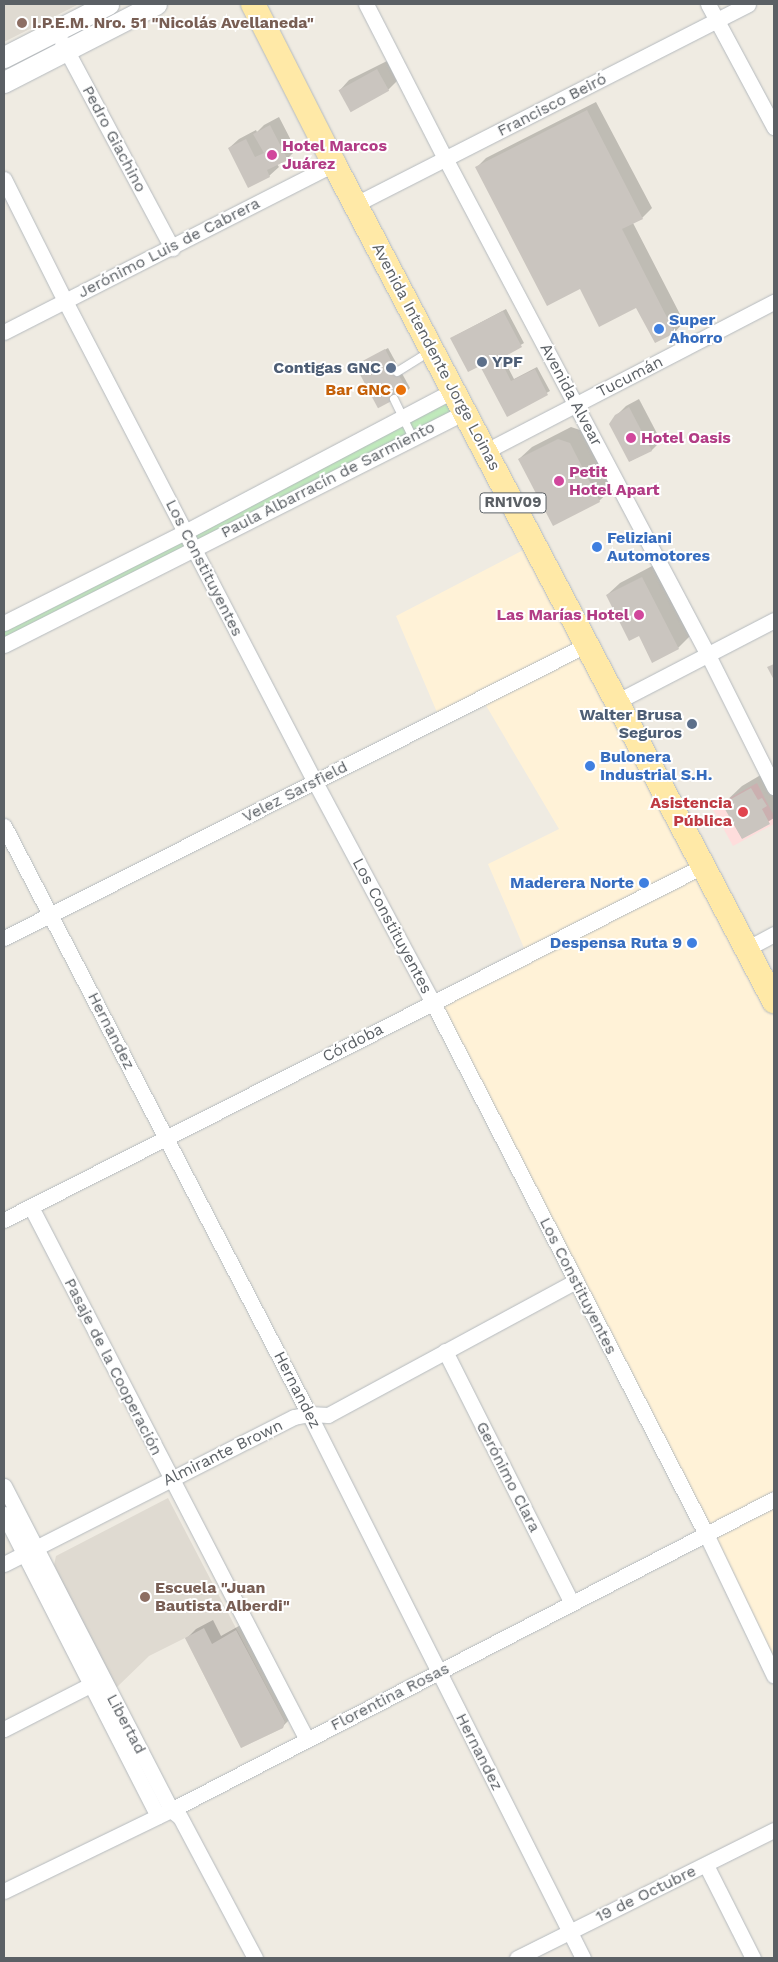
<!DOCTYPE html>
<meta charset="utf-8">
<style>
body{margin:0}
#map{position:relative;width:778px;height:1962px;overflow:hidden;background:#efebe2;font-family:"Work Sans",sans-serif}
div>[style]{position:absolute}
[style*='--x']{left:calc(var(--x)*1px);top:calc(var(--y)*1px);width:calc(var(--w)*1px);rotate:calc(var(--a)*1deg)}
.commercial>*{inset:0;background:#fff2d7}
.education>*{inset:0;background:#dfdad1}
.medical>*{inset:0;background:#fedddc}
.green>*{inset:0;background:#c0eabc}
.shadow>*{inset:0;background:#0003}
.building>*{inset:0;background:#cac5bf;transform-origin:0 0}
.roads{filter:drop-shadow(0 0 1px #b5babe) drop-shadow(0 0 1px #b5babe)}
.lane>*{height:8px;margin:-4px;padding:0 4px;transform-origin:4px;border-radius:4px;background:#fff}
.street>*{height:15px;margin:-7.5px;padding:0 7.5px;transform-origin:7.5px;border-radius:7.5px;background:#fff}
.secondary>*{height:21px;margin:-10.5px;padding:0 10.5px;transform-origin:10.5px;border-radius:10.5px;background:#fff}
.primary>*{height:24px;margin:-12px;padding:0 12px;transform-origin:12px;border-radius:12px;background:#ffe9a7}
.dots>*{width:14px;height:14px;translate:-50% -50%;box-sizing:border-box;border:2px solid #fff;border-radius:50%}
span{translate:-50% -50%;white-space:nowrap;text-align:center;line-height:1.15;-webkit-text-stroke:4px #fff;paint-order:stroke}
.shield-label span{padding:1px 4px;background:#fff;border:1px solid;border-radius:4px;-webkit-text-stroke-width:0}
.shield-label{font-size:15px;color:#5b6065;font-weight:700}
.education-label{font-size:16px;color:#785e54;font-weight:700}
.left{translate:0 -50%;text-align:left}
.street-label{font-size:16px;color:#5b6065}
.hotel-label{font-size:16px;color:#b23c85;font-weight:700}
.right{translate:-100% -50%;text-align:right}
.shop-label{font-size:16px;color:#366cbe;font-weight:700}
.service-label{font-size:16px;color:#4e5e75;font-weight:700}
.food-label{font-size:16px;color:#c56008;font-weight:700}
.health-label{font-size:16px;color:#be3a42;font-weight:700}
.frame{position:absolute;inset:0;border:5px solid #5b6065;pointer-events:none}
</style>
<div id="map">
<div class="commercial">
<i style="clip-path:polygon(535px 544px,774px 1001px,774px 1676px,433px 1003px,527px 955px,488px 864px,559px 829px,481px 697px,439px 717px,396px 616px)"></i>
</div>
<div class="education">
<i style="clip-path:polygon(4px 4px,79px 4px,4px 42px)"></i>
<i style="clip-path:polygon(168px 1498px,285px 1722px,283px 1728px,241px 1748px,185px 1638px,149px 1656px,115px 1689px,54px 1565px,56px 1556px)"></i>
</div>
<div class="medical">
<i style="clip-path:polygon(757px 783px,774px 816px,774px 824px,733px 846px,712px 808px)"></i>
</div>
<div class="green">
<i style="clip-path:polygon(454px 390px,465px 412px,4px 645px,4px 623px)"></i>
</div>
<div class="shadow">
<i style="clip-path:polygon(387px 61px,397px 81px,388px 90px,340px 90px,349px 80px)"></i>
<i style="clip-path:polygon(596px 102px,652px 208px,642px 218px,633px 223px,684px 322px,675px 332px,655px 341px,637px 306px,580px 287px,477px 167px,486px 158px)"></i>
<i style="clip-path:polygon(279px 117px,296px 150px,287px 159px,277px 164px,279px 167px,269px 176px,229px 148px,239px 139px,256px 130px,257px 132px,264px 125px)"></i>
<i style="clip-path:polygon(506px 309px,524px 343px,502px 356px,514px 379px,537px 367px,550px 391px,507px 415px,481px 364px,455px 336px)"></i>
<i style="clip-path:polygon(388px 348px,410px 388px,407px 391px,356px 366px)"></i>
<i style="clip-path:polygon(639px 399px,661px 441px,652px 450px,630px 461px,616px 416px,626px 406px)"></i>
<i style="clip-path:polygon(571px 427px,583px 431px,612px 489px,599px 501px,519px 459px,532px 447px)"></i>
<i style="clip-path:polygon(654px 565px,690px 636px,678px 648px,639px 634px,607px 595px,620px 583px)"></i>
<i style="clip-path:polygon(769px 770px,774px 780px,774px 818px,742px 838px,723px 804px,742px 786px)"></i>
<i style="clip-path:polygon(213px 1620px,221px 1636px,246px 1622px,292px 1717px,282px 1727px,187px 1638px,196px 1629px)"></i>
</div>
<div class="building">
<i style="left:377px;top:69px;width:25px;height:44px;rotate:61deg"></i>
<i style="clip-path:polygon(587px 110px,643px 219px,622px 229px,675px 333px,655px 343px,636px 308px,599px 327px,580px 289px,547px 306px,475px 167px)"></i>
<i style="clip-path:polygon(270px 125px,288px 160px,267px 170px,270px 177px,248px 188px,228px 148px,246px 139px,255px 157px,264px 153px,253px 134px)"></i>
<i style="clip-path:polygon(503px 311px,522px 347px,500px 359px,511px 381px,535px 369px,548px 395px,507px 417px,480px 366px,468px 372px,450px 338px)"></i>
<i style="left:385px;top:349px;width:49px;height:34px;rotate:62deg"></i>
<i style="clip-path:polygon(629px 407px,652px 451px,629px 462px,609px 424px,615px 415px)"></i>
<i style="clip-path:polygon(558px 439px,570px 443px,600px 502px,553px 526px,518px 459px)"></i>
<i style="clip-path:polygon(642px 577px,679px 649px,652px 663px,639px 636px,629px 641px,606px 595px)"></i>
<i style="clip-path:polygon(774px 664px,774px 680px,767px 667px)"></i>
<i style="clip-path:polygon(751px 788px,758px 800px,762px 798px,767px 806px,762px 809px,770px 824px,742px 839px,722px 804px)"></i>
<i style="clip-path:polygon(204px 1628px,212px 1644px,236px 1630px,285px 1722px,283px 1728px,241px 1748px,185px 1638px)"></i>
</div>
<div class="roads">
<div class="lane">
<i style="--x:397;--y:372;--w:40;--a:-32"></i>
<i style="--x:394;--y:399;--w:43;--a:64"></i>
</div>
<div class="street">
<i style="--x:366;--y:4;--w:175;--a:62.9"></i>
<i style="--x:446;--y:160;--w:560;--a:62.11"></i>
<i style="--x:708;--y:655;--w:148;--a:63.4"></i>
<i style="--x:708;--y:4;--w:140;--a:61.8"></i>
<i style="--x:62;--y:42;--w:234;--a:61.9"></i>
<i style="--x:4;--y:179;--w:136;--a:63.4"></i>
<i style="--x:65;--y:301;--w:542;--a:62.54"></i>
<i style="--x:315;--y:782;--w:251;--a:61.9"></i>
<i style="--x:433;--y:1003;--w:597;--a:62.79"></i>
<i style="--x:706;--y:1534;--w:157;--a:64.4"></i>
<i style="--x:356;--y:204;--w:440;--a:-27"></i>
<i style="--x:4;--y:332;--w:370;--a:-27"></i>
<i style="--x:486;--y:451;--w:324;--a:-27.4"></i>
<i style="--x:4;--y:623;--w:203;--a:-26.7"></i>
<i style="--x:185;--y:532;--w:304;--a:-27.8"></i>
<i style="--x:4;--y:645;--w:517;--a:-26.81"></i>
<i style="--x:618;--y:701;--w:176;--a:-27.4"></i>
<i style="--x:4;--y:826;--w:662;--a:62.58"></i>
<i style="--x:309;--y:1414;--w:609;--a:63.27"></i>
<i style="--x:4;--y:938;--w:652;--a:-26.72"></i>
<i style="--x:746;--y:949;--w:32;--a:-28"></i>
<i style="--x:31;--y:1207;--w:600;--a:62.62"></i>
<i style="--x:4;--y:1220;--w:784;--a:-26.86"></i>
<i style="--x:445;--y:1351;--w:282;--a:63.3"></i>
<i style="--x:4;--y:1486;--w:365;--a:62.7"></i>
<i style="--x:171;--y:1810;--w:11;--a:38"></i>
<i style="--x:180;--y:1817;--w:160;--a:62"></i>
<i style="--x:4;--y:1514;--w:339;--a:63"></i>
<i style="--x:4;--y:1564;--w:325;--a:-26.9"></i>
<i style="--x:294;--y:1417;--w:15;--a:-11"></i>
<i style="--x:309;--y:1414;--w:19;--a:3"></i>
<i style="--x:328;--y:1415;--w:282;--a:-28.4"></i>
<i style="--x:4;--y:1729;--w:106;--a:-27.1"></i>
<i style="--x:706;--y:1865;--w:104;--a:63.2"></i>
<i style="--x:4;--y:1891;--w:186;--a:-25.9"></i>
<i style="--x:171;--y:1810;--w:678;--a:-27.28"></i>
<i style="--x:517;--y:1958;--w:287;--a:-26.5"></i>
</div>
<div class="secondary">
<i style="--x:4;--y:57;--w:117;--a:-27"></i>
<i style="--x:4;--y:82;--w:171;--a:-27.2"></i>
</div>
<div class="primary">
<i style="--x:253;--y:4;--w:179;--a:63.1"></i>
<i style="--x:334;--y:164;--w:946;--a:62.27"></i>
</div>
</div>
<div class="dots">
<i style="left:22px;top:23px;background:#8d6e63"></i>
<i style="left:272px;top:155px;background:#d1479c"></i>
<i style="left:659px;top:329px;background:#3f7fe0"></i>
<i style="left:482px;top:362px;background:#5c6f8a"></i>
<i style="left:391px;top:368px;background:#5c6f8a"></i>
<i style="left:401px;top:390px;background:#e8710a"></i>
<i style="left:631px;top:438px;background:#d1479c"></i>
<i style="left:559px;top:481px;background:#d1479c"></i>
<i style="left:597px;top:547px;background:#3f7fe0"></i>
<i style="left:639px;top:615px;background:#d1479c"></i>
<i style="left:692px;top:724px;background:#5c6f8a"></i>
<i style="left:590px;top:766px;background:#3f7fe0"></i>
<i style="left:743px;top:812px;background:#e0444e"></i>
<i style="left:644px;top:883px;background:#3f7fe0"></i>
<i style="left:692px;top:943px;background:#3f7fe0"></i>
<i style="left:145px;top:1597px;background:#8d6e63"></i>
</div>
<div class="shield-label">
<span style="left:513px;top:503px">RN1V09</span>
</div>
<div class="education-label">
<span class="left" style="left:32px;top:23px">I.P.E.M. Nro. 51 "Nicolás Avellaneda"</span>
<span class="left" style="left:155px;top:1597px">Escuela "Juan<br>Bautista Alberdi"</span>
</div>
<div class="street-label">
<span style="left:552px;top:105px;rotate:-27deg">Francisco Beiró</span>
<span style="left:114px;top:139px;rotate:62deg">Pedro Giachino</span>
<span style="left:169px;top:248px;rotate:-27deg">Jerónimo Luis de Cabrera</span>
<span style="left:436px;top:357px;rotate:62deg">Avenida Intendente Jorge Loinas</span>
<span style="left:630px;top:377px;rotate:-27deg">Tucumán</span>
<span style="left:571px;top:395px;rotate:62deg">Avenida Alvear</span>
<span style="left:328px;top:480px;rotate:-27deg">Paula Albarracín de Sarmiento</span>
<span style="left:204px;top:568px;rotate:63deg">Los Constituyentes</span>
<span style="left:295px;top:792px;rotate:-27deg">Velez Sarsfield</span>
<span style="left:392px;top:926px;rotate:62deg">Los Constituyentes</span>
<span style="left:111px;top:1031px;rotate:63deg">Hernandez</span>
<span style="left:353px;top:1043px;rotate:-27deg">Córdoba</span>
<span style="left:578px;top:1286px;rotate:63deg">Los Constituyentes</span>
<span style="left:113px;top:1367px;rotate:63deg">Pasaje de la Cooperación</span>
<span style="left:297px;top:1390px;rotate:63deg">Hernandez</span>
<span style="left:223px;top:1453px;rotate:-26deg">Almirante Brown</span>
<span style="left:508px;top:1477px;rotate:63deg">Gerónimo Clara</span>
<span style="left:390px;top:1697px;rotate:-27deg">Florentina Rosas</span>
<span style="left:126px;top:1724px;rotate:62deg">Libertad</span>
<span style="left:479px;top:1752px;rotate:63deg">Hernandez</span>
<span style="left:646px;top:1894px;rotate:-26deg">19 de Octubre</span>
</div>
<div class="hotel-label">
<span class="left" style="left:282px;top:155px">Hotel Marcos<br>Juárez</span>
<span class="left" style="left:641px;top:438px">Hotel Oasis</span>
<span class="left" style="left:569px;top:481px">Petit<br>Hotel Apart</span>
<span class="right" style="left:629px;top:615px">Las Marías Hotel</span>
</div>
<div class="shop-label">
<span class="left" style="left:669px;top:329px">Super<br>Ahorro</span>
<span class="left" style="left:607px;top:547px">Feliziani<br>Automotores</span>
<span class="left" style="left:600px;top:766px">Bulonera<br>Industrial S.H.</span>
<span class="right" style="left:634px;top:883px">Maderera Norte</span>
<span class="right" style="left:682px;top:943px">Despensa Ruta 9</span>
</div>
<div class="service-label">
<span class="left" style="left:492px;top:362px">YPF</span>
<span class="right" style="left:381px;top:368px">Contigas GNC</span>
<span class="right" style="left:682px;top:724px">Walter Brusa<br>Seguros</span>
</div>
<div class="food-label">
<span class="right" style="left:391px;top:390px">Bar GNC</span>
</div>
<div class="health-label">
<span class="right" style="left:732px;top:812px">Asistencia<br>Pública</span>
</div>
<div class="frame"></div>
</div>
